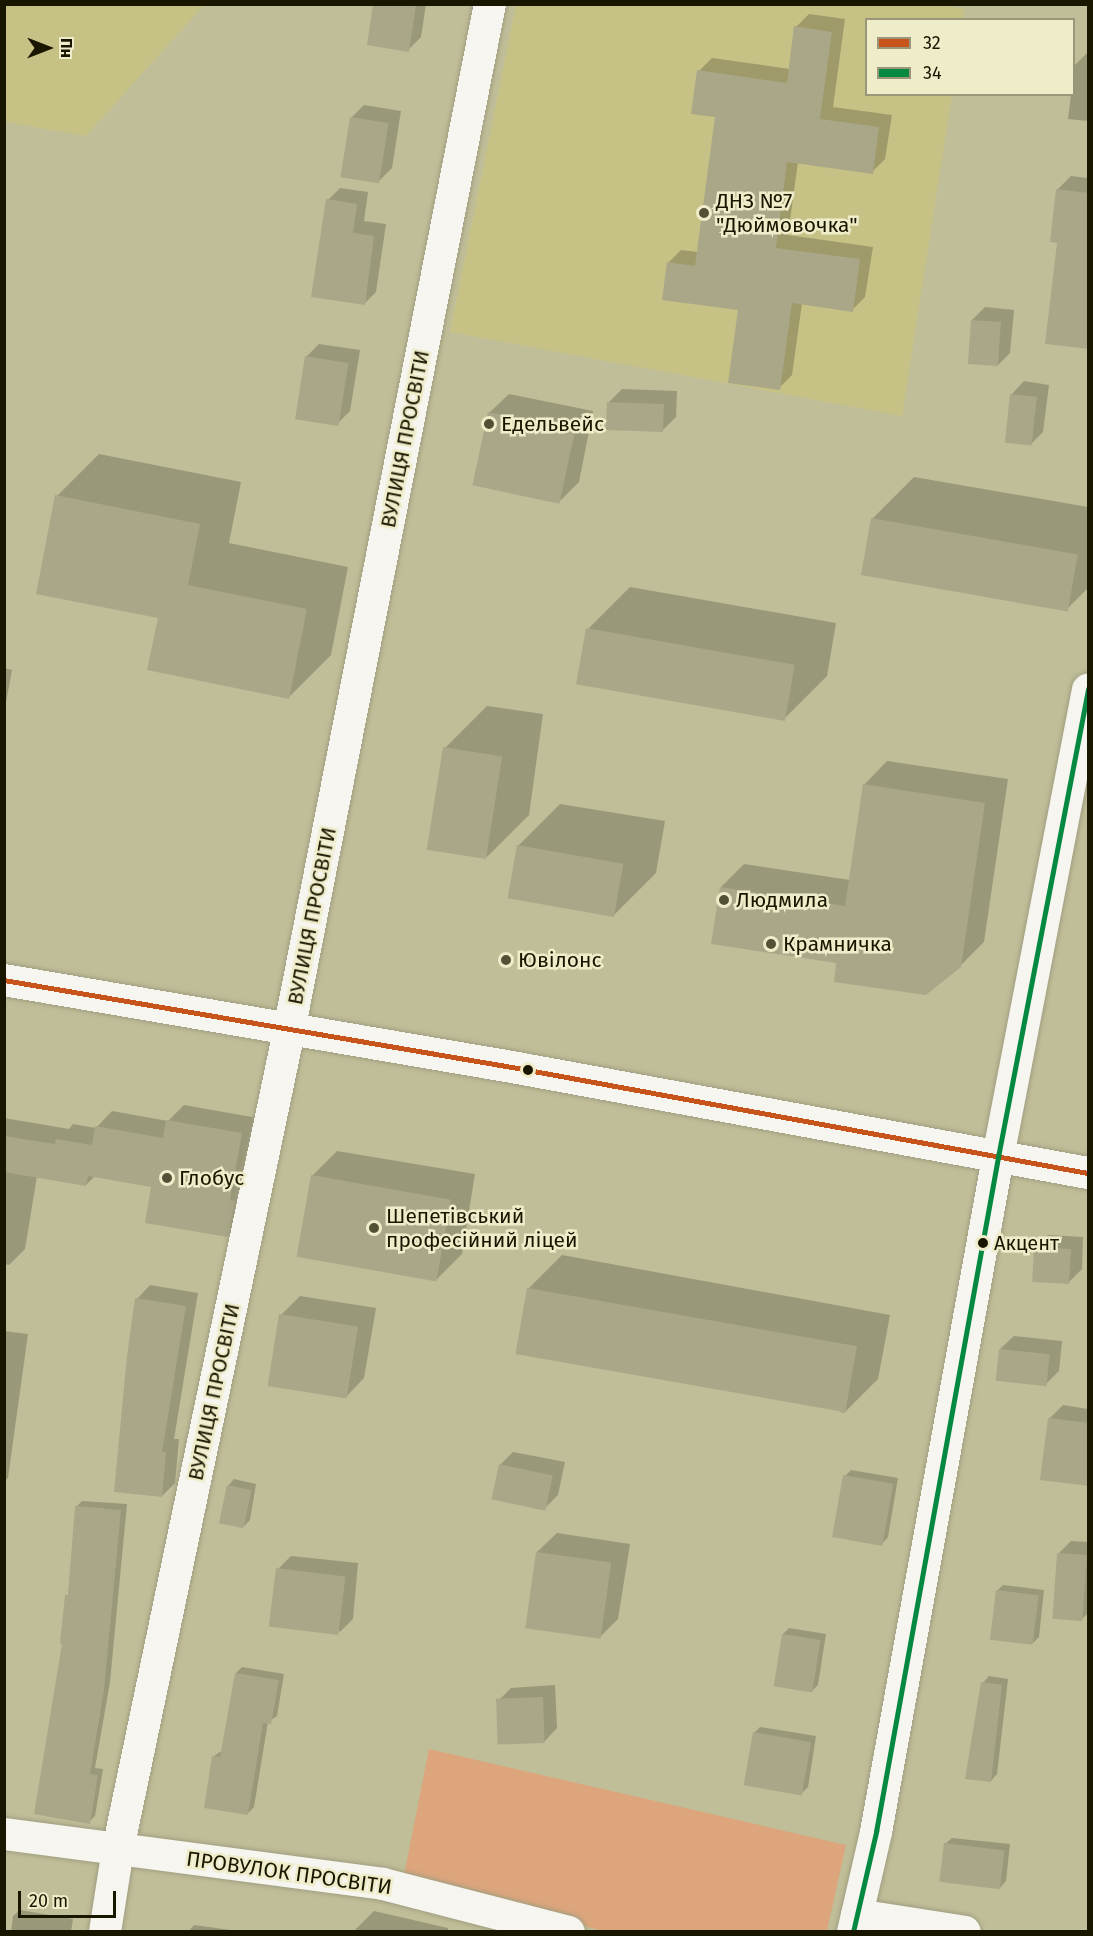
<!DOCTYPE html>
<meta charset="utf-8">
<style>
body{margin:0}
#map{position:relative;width:1093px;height:1936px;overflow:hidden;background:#c0be98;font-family:"Fira Sans",sans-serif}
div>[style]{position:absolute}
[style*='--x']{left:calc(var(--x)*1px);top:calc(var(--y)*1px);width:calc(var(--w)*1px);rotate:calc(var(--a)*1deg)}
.built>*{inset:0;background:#c6c185}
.green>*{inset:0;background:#dca57c}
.shadow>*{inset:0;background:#0003}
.building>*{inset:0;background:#a9a788;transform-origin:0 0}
.roads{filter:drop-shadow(0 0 2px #a09e80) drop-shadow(0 0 2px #a09e80)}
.minor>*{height:32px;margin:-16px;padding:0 16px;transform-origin:16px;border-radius:16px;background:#f6f5f0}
.bus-1>*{height:4.5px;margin:-2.25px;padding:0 2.25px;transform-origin:2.25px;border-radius:2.25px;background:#c7551b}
.bus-2>*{height:4.5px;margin:-2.25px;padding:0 2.25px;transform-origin:2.25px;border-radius:2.25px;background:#058941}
.dots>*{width:16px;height:16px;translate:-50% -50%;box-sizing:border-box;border:3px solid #eeecc9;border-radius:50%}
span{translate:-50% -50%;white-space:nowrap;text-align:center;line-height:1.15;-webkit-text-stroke:5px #eeecc9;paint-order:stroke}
.bus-label{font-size:20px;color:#191600}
.left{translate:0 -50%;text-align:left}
.poi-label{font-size:21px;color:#191600}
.street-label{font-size:21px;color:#191600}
.frame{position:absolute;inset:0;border:6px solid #191600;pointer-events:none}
.legend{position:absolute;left:865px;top:18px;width:210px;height:78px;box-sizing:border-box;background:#eeecc9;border:2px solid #999679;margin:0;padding:8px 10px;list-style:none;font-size:18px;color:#191600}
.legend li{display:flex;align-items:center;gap:12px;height:30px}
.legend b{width:30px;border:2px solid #999679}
.north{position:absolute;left:18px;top:18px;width:60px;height:60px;-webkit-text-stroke:4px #eeecc9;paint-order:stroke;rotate:90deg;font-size:16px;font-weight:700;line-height:24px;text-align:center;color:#191600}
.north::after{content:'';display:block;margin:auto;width:21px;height:27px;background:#191600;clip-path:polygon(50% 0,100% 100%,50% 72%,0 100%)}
.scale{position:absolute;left:18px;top:1891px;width:98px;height:27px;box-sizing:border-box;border:3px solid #191600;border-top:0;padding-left:8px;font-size:18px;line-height:21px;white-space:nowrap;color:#191600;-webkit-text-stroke:4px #eeecc9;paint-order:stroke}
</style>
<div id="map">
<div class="built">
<i style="clip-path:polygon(938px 4px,965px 9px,963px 19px,866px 20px,866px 94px,952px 95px,902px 416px,450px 332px,516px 5px)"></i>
<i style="clip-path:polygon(4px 5px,5px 4px,204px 5px,86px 136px,5px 122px)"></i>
</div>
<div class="green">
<i style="clip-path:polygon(429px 1749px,846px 1845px,827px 1931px,603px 1931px,403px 1880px)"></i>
</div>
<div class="shadow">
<i style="clip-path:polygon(375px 4px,426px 4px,421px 37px,408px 50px)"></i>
<i style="clip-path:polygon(809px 14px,845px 19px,833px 107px,892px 115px,885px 159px,872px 172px,798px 162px,788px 235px,873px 247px,865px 297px,852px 310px,802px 303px,792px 375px,779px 388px,740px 309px,668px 263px,681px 250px,698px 252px,716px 116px,699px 71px,712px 58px,790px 69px,796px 27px)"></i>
<i style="clip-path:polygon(1088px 52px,1088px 121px,1068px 119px,1071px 94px,1074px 94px,1075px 65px)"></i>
<i style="clip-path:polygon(364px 105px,401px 111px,392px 168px,379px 181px,351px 118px)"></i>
<i style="clip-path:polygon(1071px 176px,1088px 178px,1088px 348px,1058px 241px,1058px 189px)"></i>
<i style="clip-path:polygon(340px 188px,368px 192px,364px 221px,386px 224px,376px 292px,364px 304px,328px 200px)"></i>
<i style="clip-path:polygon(985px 307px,1014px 310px,1010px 353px,997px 366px,972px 320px)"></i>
<i style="clip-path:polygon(319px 344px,360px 350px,350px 411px,337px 424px,306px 357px)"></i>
<i style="clip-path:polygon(1024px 381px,1049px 385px,1043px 432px,1030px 445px,1011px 395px)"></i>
<i style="clip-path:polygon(622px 389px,677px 391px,676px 417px,663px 430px,609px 402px)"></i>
<i style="clip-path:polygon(509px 394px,593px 411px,579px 482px,560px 501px,489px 413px)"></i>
<i style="clip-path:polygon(99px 454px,241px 482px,229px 543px,348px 567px,331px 655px,289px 697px,160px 617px,57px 496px)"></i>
<i style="clip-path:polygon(914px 477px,1088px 507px,1088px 588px,1068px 608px,872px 519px)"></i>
<i style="clip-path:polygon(630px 587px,836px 623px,827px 676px,784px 719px,588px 629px)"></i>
<i style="clip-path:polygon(4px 668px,12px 670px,4px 713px)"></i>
<i style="clip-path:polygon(487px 706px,543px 714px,529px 815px,487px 857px,445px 748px)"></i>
<i style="clip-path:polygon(887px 761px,1008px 779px,984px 942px,960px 966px,838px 962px,721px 887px,744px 864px,850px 880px,864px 785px)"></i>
<i style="clip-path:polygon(560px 804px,665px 821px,656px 873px,614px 915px,518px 846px)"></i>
<i style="clip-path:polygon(184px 1105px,257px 1118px,243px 1220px,227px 1236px,152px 1185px,95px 1176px,86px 1185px,37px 1176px,25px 1249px,9px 1265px,4px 1264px,4px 1118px,69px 1129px,73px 1124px,96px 1128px,112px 1111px,168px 1121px)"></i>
<i style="clip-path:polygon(337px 1151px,475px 1174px,462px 1254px,437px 1279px,312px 1176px)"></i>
<i style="clip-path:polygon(1048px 1235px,1083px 1237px,1082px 1269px,1069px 1282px,1035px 1248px)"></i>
<i style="clip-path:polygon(562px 1255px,890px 1315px,878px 1379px,844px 1413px,528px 1289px)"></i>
<i style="clip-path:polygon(150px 1285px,198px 1293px,174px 1439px,179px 1439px,175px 1483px,162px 1496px,137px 1299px)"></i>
<i style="clip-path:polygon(300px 1296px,376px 1308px,364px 1378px,345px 1398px,281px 1315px)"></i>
<i style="clip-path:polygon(4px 1331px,28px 1334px,8px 1478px,4px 1481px)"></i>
<i style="clip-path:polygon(1014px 1336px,1062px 1341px,1059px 1371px,1046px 1384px,1000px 1349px)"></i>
<i style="clip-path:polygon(1063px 1405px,1088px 1409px,1088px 1484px,1050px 1418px)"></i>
<i style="clip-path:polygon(513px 1452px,565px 1462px,558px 1495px,545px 1508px,500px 1465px)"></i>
<i style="clip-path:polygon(851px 1470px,898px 1478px,888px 1537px,882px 1544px,845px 1476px)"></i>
<i style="clip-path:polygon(234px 1479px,256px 1484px,250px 1520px,244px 1526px,228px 1486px)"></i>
<i style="clip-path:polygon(82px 1501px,127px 1504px,110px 1682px,95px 1768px,103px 1769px,95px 1816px,89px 1822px,64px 1642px,76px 1507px)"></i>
<i style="clip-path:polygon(557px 1533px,630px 1544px,618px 1619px,599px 1638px,537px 1552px)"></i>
<i style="clip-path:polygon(1071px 1541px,1088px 1542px,1088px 1613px,1081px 1620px,1058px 1554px)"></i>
<i style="clip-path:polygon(291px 1556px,358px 1563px,353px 1619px,340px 1632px,278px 1569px)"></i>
<i style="clip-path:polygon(1003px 1585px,1044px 1590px,1039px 1637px,1033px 1643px,997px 1591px)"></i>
<i style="clip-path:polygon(789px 1628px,826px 1634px,818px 1685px,812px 1691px,783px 1634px)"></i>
<i style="clip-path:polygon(242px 1667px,284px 1674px,277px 1716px,268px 1722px,254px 1807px,247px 1814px,214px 1756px,223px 1750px,236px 1673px)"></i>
<i style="clip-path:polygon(989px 1676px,1008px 1679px,997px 1774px,991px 1781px,983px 1683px)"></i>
<i style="clip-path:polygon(555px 1685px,557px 1728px,544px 1742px,498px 1701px,511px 1688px)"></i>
<i style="clip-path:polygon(760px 1727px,816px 1736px,808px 1787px,802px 1793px,754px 1733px)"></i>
<i style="clip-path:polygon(952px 1838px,1010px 1844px,1006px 1881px,1000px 1888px,945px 1844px)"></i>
<i style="clip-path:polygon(20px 1910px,73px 1919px,71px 1932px,11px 1932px,13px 1916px)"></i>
<i style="clip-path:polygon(374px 1911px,448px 1928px,448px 1932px,353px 1932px)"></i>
<i style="clip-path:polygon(194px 1925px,238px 1931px,238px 1932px,188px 1932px)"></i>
</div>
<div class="building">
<i style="clip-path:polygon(373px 4px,416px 4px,409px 52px,367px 45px)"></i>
<i style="clip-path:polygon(794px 26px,832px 32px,820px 119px,879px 127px,873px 174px,787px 162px,776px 248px,860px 259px,853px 312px,792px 303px,780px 390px,728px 383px,738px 310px,662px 300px,667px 262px,695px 266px,715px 117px,691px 114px,697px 70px,787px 83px)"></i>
<i style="left:350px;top:117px;width:39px;height:61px;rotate:9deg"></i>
<i style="clip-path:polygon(1056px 189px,1089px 193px,1089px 349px,1045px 344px,1057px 243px,1050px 242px)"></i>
<i style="clip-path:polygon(326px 199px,357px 204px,353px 233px,374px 236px,365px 305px,311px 297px)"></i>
<i style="left:971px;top:320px;width:30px;height:44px;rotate:4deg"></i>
<i style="left:305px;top:356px;width:44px;height:64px;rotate:9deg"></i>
<i style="left:1010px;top:394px;width:27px;height:49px;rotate:6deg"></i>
<i style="left:607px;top:402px;width:57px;height:28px;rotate:2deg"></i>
<i style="left:488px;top:412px;width:89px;height:75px;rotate:12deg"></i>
<i style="clip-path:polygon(55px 495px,200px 524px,188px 585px,307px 609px,289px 699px,147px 670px,158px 618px,36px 594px)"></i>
<i style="left:871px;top:518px;width:210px;height:58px;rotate:10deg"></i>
<i style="left:586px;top:628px;width:212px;height:57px;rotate:10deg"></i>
<i style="left:443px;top:747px;width:60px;height:104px;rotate:9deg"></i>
<i style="clip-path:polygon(863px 784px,985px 803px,961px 967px,926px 995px,834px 982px,836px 963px,711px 944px,720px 887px,845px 906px)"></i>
<i style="left:517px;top:845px;width:108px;height:54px;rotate:10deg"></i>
<i style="clip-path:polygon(166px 1120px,242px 1133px,230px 1200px,235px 1201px,228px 1237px,145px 1223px,151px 1187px,88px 1176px,86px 1186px,4px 1172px,4px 1136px,55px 1144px,56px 1139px,92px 1145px,95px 1126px,163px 1138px)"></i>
<i style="left:311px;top:1175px;width:142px;height:83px;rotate:10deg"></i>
<i style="left:1034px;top:1247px;width:37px;height:35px;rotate:3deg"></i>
<i style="left:527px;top:1288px;width:335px;height:67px;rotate:10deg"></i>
<i style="clip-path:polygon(135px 1298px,186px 1306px,162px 1452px,166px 1452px,162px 1497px,114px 1492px,127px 1356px)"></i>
<i style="left:279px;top:1314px;width:80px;height:73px;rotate:9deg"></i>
<i style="left:999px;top:1349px;width:51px;height:32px;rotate:6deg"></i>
<i style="clip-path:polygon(1048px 1418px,1089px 1423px,1089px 1486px,1040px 1480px)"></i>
<i style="left:499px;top:1464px;width:55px;height:36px;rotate:12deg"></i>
<i style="left:843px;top:1475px;width:51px;height:63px;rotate:10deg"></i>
<i style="left:227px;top:1485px;width:25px;height:39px;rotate:12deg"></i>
<i style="clip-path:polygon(75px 1506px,121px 1510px,104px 1690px,90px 1774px,98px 1775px,90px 1824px,34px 1814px,62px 1644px,60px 1643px,65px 1595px,68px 1595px)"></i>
<i style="left:536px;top:1552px;width:76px;height:77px;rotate:8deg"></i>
<i style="left:1057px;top:1553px;width:30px;height:66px;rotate:4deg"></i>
<i style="left:276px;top:1568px;width:70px;height:59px;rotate:7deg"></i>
<i style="left:996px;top:1590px;width:43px;height:50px;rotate:7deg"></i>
<i style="left:782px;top:1634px;width:39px;height:53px;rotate:9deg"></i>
<i style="clip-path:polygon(235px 1673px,279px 1680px,271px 1724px,263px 1723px,248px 1815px,204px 1808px,212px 1756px,220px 1757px)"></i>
<i style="clip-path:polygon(981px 1682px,1002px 1685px,991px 1782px,965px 1779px)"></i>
<i style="left:543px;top:1697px;width:46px;height:47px;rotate:88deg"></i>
<i style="left:753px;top:1732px;width:59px;height:54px;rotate:10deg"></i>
<i style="left:944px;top:1843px;width:61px;height:39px;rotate:7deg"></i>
</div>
<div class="roads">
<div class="minor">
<i style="--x:4;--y:980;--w:515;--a:9.72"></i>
<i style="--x:512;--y:1067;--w:586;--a:10.43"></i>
<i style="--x:4;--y:1834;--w:382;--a:7.5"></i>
<i style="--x:383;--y:1884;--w:192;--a:14.5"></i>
<i style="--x:857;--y:1915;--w:109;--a:8.9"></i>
<i style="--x:105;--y:1932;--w:84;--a:-81.1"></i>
<i style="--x:118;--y:1849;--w:836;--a:-78.19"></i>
<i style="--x:289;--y:1031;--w:1046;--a:-78.93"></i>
<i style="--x:853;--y:1932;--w:103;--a:-77"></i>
<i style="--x:876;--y:1832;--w:686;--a:-79.75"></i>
<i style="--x:998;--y:1157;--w:476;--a:-79.1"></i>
</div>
</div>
<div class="bus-1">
<i style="--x:4;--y:980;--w:515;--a:9.72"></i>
<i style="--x:512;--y:1067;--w:586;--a:10.43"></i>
</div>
<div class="bus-2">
<i style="--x:853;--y:1932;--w:103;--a:-77"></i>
<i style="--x:876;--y:1832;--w:686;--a:-79.75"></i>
<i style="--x:998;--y:1157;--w:476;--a:-79.1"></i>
</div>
<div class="dots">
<i style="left:704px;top:213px;background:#535135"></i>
<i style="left:489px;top:424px;background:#535135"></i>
<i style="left:724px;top:900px;background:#535135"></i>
<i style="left:771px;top:944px;background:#535135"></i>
<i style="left:506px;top:960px;background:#535135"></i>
<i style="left:528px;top:1070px;background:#191600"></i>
<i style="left:167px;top:1178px;background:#535135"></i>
<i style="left:374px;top:1228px;background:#535135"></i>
<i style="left:983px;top:1243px;background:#191600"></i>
</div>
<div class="bus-label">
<span class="left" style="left:994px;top:1243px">Акцент</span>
</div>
<div class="poi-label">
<span class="left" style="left:716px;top:213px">ДНЗ №7<br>"Дюймовочка"</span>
<span class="left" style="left:501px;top:424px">Едельвейс</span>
<span class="left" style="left:736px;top:900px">Людмила</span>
<span class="left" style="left:783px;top:944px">Крамничка</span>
<span class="left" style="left:518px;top:960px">Ювілонс</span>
<span class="left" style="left:179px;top:1178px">Глобус</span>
<span class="left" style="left:386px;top:1228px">Шепетівський<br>професійний ліцей</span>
</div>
<div class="street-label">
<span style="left:405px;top:439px;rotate:-79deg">ВУЛИЦЯ ПРОСВІТИ</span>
<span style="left:312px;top:916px;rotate:-79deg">ВУЛИЦЯ ПРОСВІТИ</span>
<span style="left:214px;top:1392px;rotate:-78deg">ВУЛИЦЯ ПРОСВІТИ</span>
<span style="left:289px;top:1873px;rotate:8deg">ПРОВУЛОК ПРОСВІТИ</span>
</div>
<div class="frame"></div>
<ul class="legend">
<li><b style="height:8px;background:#c7551b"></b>32</li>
<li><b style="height:8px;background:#058941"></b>34</li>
</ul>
<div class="north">Пн</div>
<div class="scale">20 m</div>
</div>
